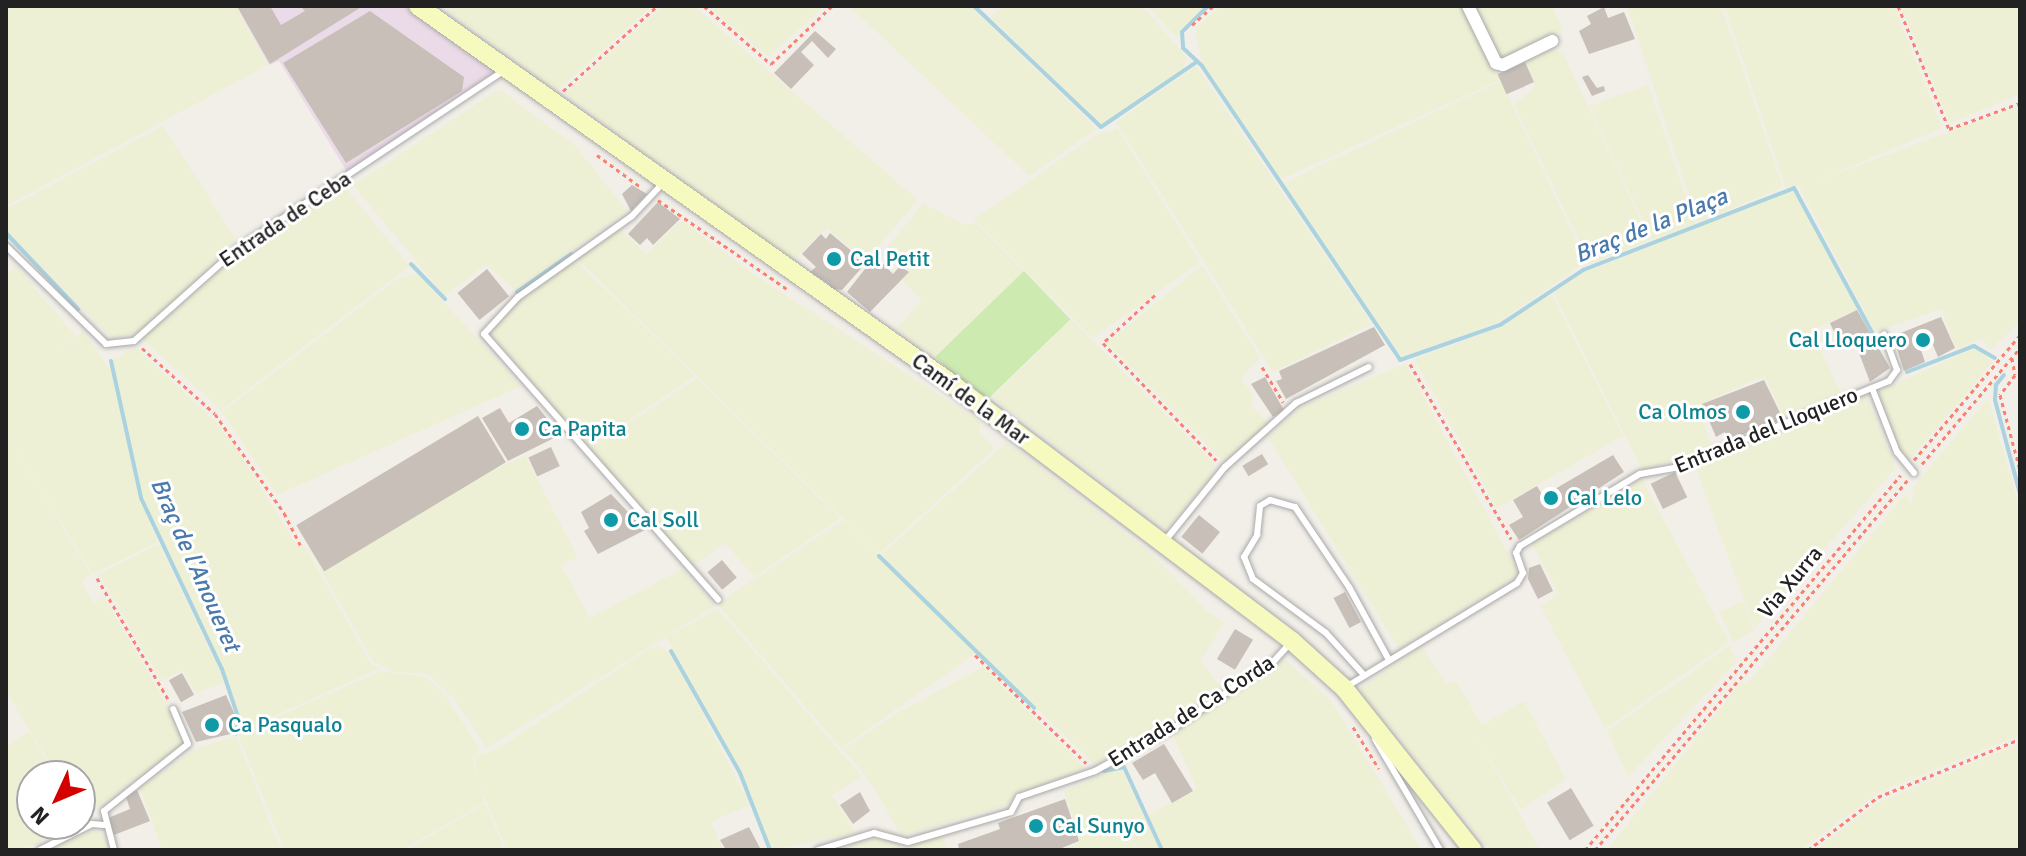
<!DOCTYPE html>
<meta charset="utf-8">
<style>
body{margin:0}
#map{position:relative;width:2026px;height:856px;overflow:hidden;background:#f2efe9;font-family:Signika,sans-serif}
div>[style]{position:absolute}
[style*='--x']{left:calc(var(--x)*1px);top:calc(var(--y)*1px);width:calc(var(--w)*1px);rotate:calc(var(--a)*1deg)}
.industrial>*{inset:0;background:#ebdbe8}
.farmland>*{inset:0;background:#eef0d5}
.grass>*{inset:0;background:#cdebb0;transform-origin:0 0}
.stream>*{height:4px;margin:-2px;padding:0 2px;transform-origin:2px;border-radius:2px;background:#aad3df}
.building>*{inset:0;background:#c7bfb8;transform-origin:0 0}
.path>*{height:3px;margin-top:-1.5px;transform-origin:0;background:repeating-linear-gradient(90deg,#fa8072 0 4px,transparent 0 8px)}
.roads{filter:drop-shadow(0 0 2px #a9a9a9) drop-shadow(0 0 2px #a9a9a9)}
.lane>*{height:6px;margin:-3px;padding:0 3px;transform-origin:3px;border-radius:3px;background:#fff}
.street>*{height:12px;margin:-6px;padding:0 6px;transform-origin:6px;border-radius:6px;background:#fff}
.secondary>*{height:18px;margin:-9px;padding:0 9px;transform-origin:9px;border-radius:9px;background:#f7fabf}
.dots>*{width:22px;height:22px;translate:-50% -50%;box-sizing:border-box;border:4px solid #fff;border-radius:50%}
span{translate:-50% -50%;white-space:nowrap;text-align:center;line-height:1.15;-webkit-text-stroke:6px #fff;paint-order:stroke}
.street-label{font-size:22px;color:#222}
.culture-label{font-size:22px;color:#0d838f}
.left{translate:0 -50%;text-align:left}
.right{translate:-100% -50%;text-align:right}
.water-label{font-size:24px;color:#4a7aab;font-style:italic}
.frame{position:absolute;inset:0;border:8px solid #222;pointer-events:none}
.north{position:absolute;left:16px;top:760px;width:80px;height:80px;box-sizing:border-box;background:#fff;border:2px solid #a7a7a7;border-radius:50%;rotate:226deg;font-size:22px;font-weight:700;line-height:32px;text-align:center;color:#222}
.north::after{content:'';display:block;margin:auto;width:28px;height:36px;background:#d40000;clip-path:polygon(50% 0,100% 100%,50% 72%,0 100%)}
</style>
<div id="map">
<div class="industrial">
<i style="clip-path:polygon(236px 6px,418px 6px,505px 69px,349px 175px,279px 61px,269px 65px)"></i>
</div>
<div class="farmland">
<i style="clip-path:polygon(6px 6px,236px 6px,268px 65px,6px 206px)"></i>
<i style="clip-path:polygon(448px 6px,652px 6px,557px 91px,445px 10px)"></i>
<i style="clip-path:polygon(663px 6px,694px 6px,918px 200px,865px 261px,827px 228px,793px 261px,564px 94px)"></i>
<i style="clip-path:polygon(708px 6px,825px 6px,768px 57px)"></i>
<i style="clip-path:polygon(849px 6px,971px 6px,1097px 129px,1029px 176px)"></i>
<i style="clip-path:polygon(1004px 6px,1142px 6px,1187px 57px,1183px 69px,1101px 125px,990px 17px)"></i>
<i style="clip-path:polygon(1147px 6px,1205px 6px,1176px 37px)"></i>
<i style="clip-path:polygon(1221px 6px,1464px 6px,1500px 80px,1279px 180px,1202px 65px,1195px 28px)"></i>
<i style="clip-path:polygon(1471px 6px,1552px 6px,1563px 29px,1498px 60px)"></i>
<i style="clip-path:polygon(1627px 6px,1721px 6px,1783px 187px,1698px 223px)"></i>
<i style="clip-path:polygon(1724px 6px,1894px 6px,1942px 128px,1816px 181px,2020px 106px,2020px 322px,1990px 350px,1982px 338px,1956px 349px,1941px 309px,1875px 332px,1799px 186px,1786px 188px)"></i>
<i style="clip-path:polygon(1901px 6px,2020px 6px,2020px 94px,1950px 123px)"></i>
<i style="clip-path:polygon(1552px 49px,1563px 53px,1650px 240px,1590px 264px,1514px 104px,1535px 87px,1526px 61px)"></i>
<i style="clip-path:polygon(1196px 66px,1372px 324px,1273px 372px,1116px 122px)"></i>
<i style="clip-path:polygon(1501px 81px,1586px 262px,1499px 322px,1402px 357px,1282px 184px)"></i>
<i style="clip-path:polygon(1648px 85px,1695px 224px,1652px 240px,1589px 106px)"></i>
<i style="clip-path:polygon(499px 89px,576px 146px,627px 211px,515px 290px,486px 264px,445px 296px,353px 185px)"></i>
<i style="clip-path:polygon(163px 126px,236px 239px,168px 308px,136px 333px,112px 338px,6px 231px,6px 209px)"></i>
<i style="clip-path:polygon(1117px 128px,1200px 262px,1093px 338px,974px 219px,1096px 135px)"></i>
<i style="clip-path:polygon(344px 186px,410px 266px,221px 410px,142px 339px,251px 243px)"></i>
<i style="clip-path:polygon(1789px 191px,1799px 195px,1858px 309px,1811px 331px,1843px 396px,1785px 420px,1765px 377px,1752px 381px,1697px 406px,1713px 448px,1642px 470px,1553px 292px,1580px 274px)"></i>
<i style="clip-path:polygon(923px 203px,966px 225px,976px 223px,1024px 271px,937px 358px,896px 329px,922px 300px,901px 279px,910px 270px,884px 252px)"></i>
<i style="clip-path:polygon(681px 220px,752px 273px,981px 422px,979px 432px,995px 448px,879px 554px,577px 259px,620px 229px,646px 254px)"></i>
<i style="clip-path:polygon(575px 260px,695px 376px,587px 448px,490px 332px,521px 298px)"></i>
<i style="clip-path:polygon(1202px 265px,1260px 358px,1241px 378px,1254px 397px,1250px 405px,1270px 424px,1224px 462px,1107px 343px)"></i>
<i style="clip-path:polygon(16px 266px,75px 335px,60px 348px,83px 331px,111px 370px,139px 495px,158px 542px,93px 574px,12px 442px,91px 574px,82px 581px,93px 603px,104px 597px,185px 736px,182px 745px,83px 817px,80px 776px,58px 776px,6px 692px,6px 274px)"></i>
<i style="clip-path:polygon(417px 273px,521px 386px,277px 495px,222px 412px,397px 279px)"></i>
<i style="clip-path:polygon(1551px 293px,1623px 436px,1497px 508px,1414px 359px,1501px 327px)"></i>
<i style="clip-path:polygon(1071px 319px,1214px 463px,1214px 472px,1166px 530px,992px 397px)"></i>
<i style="clip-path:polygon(135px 347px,215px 421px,239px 452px,298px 547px,304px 545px,371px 664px,379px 669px,238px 732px,240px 718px,224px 671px,142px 498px,112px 361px)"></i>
<i style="clip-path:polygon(1972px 349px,1986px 354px,1992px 363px,1910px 459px,1900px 449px,1878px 392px)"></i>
<i style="clip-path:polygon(1406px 364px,1517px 570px,1513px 579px,1399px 649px,1268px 437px,1303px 406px)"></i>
<i style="clip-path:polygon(697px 378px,840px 518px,754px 577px,725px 543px,693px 566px,588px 450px)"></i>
<i style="clip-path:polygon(1866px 396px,1896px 468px,1754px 628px,1695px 466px)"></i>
<i style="clip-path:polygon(1988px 398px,2020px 509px,2020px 735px,1881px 791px,1800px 850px,1607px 850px,1742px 681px,1747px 684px,1905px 494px,1911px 504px,1914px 486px)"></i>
<i style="clip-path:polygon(1007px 442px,1152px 554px,1208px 612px,1225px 622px,1200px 661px,1223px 689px,1161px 731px,1094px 764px,881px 555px)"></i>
<i style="clip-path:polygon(525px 456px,578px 557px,561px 565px,590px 618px,682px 569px,715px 606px,487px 748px,456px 701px,428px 674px,393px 672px,373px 661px,309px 549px)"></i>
<i style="clip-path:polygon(1642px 479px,1729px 642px,1605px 729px,1540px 605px,1559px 595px,1532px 544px)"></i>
<i style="clip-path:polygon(844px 520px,976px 653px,841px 748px,717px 604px)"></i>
<i style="clip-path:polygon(159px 544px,225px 682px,196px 694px,183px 670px,161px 681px,99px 574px)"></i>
<i style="clip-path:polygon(1743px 601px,1754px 631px,1733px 642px,1719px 612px)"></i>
<i style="clip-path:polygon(718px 609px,862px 777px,832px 795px,856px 833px,771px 850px,740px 772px,666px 637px)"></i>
<i style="clip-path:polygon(1422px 646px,1446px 684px,1456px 681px,1482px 725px,1524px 701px,1566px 779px,1521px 810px,1476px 736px,1540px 850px,1490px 850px,1359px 689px)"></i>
<i style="clip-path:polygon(1730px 646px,1737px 661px,1628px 777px,1607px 731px)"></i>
<i style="clip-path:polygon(660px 647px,670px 653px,687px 683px,750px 805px,711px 822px,723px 850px,507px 850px,477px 781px,475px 756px,498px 748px,649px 649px)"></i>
<i style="clip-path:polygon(1283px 658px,1330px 699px,1422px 850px,1164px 850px,1148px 815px,1197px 789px,1172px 733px)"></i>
<i style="clip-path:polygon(983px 667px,1086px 769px,1015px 794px,1007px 805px,902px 836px,867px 777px,843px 750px,897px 713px)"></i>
<i style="clip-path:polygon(381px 671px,426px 677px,447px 698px,480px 749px,472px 759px,484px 803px,402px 850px,284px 850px,238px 734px)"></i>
<i style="clip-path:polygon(29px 731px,56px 776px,32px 776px,32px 824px,73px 824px,30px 847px,7px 850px,6px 746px)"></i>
<i style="clip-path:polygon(236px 736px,281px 850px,155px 850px,161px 847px,140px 788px,197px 748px)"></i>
<i style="clip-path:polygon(2020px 743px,2020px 850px,1814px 850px,1879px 802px)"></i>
<i style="clip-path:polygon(1120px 766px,1160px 850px,1061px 850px,1080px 842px,1064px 791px)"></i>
<i style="clip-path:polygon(485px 804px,505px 850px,406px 850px)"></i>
<i style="clip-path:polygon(93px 830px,105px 836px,111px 850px,49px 850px)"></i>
<i style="clip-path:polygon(942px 835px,947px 850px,834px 850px,876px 838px,907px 847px)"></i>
</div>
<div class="grass">
<i style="left:1024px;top:271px;width:67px;height:123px;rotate:46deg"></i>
</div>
<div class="stream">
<i style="--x:974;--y:6;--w:175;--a:43.6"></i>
<i style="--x:1101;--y:127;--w:114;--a:-34.2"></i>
<i style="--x:1208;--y:6;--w:37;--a:135"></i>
<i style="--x:1182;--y:32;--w:16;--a:86"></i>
<i style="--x:1183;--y:48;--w:26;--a:43"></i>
<i style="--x:1202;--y:66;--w:354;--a:56"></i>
<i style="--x:1400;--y:360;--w:106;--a:-19.3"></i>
<i style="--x:1500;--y:325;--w:100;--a:-33.5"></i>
<i style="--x:1583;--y:270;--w:226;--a:-21.2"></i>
<i style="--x:1794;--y:188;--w:168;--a:61.6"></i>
<i style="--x:6;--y:233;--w:105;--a:46.5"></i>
<i style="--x:411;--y:264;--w:49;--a:45.8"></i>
<i style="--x:517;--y:292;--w:66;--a:-35.1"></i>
<i style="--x:111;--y:361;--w:140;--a:77.6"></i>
<i style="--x:141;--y:498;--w:189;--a:64.7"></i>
<i style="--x:222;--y:669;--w:54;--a:71.6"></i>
<i style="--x:239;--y:720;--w:14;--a:102"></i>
<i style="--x:1907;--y:372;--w:72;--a:-21.2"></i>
<i style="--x:1974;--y:346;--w:24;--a:30"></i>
<i style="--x:2004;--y:375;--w:13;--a:129"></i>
<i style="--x:1996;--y:385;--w:15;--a:94"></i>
<i style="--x:1995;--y:400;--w:97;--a:75.1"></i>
<i style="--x:879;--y:556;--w:217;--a:44.4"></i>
<i style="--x:671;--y:651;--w:140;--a:60.5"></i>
<i style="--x:740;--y:773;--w:83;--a:68.7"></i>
<i style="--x:1104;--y:771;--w:20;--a:-11"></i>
<i style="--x:1124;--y:767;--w:91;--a:65.4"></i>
</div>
<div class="building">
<i style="clip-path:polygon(237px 6px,270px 6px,281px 25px,305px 11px,300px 6px,363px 6px,270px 64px)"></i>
<i style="clip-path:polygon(1604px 7px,1608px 18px,1624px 12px,1635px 39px,1589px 54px,1579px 31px,1591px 24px,1587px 16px)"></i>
<i style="clip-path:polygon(370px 11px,464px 77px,462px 91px,346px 163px,283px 63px)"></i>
<i style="clip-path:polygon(815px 31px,836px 49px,828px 58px,812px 41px,801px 52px,814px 65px,791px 89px,774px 73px)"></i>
<i style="left:1525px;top:62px;width:22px;height:30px;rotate:66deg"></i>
<i style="clip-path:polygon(1588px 75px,1597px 88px,1604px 86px,1605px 91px,1592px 96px,1582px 77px)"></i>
<i style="clip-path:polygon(632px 185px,647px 194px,631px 211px,622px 194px)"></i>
<i style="clip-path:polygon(658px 202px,680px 219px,653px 245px,647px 238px,640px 245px,628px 234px)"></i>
<i style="clip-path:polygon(830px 233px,866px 263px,842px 290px,824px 288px,829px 284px,810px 272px,816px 267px,802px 254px,821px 234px,826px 239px)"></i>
<i style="clip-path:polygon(875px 256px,893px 274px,900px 266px,909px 272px,870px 312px,847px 292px)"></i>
<i style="left:487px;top:269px;width:35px;height:38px;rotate:51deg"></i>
<i style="clip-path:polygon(1857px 310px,1890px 368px,1870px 382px,1856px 345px,1842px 350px,1830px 323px)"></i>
<i style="clip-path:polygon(1941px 317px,1955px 348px,1938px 357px,1933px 345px,1921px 350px,1925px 362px,1904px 371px,1893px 336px)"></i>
<i style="clip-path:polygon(1374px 327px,1385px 345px,1286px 399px,1276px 381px,1282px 379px,1279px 371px)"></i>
<i style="clip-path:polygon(1265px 377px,1284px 410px,1273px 417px,1251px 384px)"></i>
<i style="clip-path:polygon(1764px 380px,1783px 419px,1728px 440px,1725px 432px,1716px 437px,1702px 404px)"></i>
<i style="clip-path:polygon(537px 406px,560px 435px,508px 461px,482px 418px,500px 408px,509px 423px)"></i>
<i style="left:478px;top:416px;width:54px;height:212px;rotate:59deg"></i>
<i style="left:551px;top:447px;width:21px;height:25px;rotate:65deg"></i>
<i style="left:1262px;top:454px;width:12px;height:23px;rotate:59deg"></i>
<i style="clip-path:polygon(1613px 455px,1624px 472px,1519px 540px,1509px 525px,1523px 517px,1513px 500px,1537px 486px,1543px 496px)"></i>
<i style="left:1675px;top:472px;width:28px;height:27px;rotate:64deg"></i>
<i style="clip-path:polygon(611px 494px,645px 530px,598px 554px,584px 531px,589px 528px,581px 512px)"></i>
<i style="left:1199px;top:515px;width:27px;height:28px;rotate:39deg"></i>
<i style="left:722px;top:560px;width:23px;height:19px;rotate:50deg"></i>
<i style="clip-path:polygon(1540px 564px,1553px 591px,1538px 599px,1528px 579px,1529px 568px)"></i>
<i style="left:1345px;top:592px;width:34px;height:13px;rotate:62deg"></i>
<i style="left:1235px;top:629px;width:21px;height:35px;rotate:31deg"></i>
<i style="left:182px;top:673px;width:25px;height:15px;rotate:61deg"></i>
<i style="clip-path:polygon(226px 695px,236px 717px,235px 733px,196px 742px,182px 712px)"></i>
<i style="clip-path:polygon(1164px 744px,1193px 791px,1172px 803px,1155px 773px,1143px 780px,1132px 763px)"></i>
<i style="left:1571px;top:788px;width:44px;height:28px;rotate:59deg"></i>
<i style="clip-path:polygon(137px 790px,150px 821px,114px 835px,108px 818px,130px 809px,126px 797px)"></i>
<i style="clip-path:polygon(860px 792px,870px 811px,853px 824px,840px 805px)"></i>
<i style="clip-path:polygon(1065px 799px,1079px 841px,1057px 850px,959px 850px,958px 844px,1000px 829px,998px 823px)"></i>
<i style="clip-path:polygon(749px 827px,761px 850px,726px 850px,720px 840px)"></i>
</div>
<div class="path">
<i style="--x:704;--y:6;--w:89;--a:40.9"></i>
<i style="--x:771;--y:64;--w:84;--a:-43.6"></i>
<i style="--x:1898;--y:6;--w:133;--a:67.5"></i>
<i style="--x:1949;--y:129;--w:76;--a:-20.1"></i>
<i style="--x:1192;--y:25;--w:28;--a:-42"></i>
<i style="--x:563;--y:91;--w:127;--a:-42.1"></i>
<i style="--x:597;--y:155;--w:56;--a:36.3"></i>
<i style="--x:658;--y:200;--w:157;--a:34.6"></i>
<i style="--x:1155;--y:295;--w:71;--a:137.3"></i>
<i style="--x:1103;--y:343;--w:163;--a:46"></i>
<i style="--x:142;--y:348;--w:98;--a:42.1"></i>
<i style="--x:215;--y:414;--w:121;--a:55.1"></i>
<i style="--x:284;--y:513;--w:38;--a:63"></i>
<i style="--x:2012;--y:358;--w:17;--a:80"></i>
<i style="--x:2015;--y:375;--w:25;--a:127"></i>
<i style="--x:2000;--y:395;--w:78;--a:75.1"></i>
<i style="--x:1410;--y:364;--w:202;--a:60"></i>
<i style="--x:1262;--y:367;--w:41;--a:59"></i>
<i style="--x:1914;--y:460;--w:164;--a:-49.7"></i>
<i style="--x:1922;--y:464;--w:152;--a:-49.8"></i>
<i style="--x:97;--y:578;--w:140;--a:59.6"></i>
<i style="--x:975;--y:655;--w:155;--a:44.2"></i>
<i style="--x:1353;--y:727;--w:49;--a:58.2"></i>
<i style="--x:1585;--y:850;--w:490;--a:-49.9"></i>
<i style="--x:1595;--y:850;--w:486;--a:-49.8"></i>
<i style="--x:1808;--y:850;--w:88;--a:-37.1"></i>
<i style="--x:1878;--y:797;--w:153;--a:-22.2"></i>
</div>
<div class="roads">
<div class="lane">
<i style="--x:664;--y:182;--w:47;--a:133.3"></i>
<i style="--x:632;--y:216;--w:140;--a:144.6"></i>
<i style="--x:518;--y:297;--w:50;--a:132.6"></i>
<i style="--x:484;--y:334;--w:354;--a:48.6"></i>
<i style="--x:6;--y:246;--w:140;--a:44.4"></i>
<i style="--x:106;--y:344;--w:28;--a:-6"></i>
<i style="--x:134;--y:341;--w:140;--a:-41.8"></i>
<i style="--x:238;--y:248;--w:319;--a:-33.7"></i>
<i style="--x:1872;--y:388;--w:69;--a:68.7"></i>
<i style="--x:1897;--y:452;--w:27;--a:51"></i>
<i style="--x:1164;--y:542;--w:97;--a:-50.9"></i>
<i style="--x:1225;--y:467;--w:96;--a:-42"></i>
<i style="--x:1296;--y:403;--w:81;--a:-26.3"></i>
<i style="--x:1364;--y:675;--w:57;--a:-132.1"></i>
<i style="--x:1326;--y:633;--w:91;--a:-143.5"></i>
<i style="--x:1253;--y:579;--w:24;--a:-112"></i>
<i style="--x:1244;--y:557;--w:26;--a:-59"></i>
<i style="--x:1257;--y:535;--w:29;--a:-84"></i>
<i style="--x:1260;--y:506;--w:12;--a:-31"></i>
<i style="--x:1270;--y:500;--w:26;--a:16"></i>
<i style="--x:1295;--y:507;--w:97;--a:56"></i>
<i style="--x:1349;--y:587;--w:83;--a:61.3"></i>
<i style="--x:1346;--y:687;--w:200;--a:-31.3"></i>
<i style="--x:1517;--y:583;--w:12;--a:-59"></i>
<i style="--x:1523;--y:573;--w:21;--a:-109"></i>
<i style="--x:1516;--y:553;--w:8;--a:-60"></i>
<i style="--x:1520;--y:546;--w:140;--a:-31"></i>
<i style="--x:1640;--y:474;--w:36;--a:-10"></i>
<i style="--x:1675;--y:468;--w:231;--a:-22.1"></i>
<i style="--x:1889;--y:381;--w:14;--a:-54"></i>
<i style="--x:1897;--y:370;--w:38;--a:-110"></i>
<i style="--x:1375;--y:739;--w:129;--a:59.6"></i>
<i style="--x:40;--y:850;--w:58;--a:-26.6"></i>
<i style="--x:92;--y:824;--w:12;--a:5"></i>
<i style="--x:114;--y:850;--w:40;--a:-104.4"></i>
<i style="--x:104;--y:811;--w:107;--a:-38.6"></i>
<i style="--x:188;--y:744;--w:38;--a:-113"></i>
<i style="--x:818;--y:850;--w:59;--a:-16.9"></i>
<i style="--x:874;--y:833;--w:35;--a:15"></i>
<i style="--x:908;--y:842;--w:107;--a:-16.2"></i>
<i style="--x:1011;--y:812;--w:17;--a:-62"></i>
<i style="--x:1019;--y:797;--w:80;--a:-18.9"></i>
<i style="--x:1095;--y:771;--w:88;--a:-28.6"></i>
<i style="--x:1172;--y:729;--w:123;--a:-33.7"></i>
<i style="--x:1274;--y:661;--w:24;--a:-48"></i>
</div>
<div class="street">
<i style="--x:1468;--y:6;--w:64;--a:63.8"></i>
<i style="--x:1496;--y:63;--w:7;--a:16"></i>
<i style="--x:1503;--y:65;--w:55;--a:-26.1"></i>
</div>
<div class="secondary">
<i style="--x:418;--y:6;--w:658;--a:35.28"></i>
<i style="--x:955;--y:386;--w:423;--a:37.1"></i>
<i style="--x:1292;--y:641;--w:70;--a:42.1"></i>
<i style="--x:1344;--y:688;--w:207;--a:51.5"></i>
</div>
</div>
<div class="dots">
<i style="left:834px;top:259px;background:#0f9aa8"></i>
<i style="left:1923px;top:340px;background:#0f9aa8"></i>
<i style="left:1743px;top:412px;background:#0f9aa8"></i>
<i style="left:522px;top:429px;background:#0f9aa8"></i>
<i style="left:1551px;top:498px;background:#0f9aa8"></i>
<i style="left:611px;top:520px;background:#0f9aa8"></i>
<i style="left:212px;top:725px;background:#0f9aa8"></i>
<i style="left:1036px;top:826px;background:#0f9aa8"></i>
</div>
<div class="street-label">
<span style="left:285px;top:219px;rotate:-34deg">Entrada de Ceba</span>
<span style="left:971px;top:399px;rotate:36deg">Camí de la Mar</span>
<span style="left:1766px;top:430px;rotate:-22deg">Entrada del Lloquero</span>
<span style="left:1790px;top:582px;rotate:-50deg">Via Xurra</span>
<span style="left:1191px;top:711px;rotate:-32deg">Entrada de Ca Corda</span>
</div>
<div class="culture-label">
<span class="left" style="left:850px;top:259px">Cal Petit</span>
<span class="right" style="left:1907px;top:340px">Cal Lloquero</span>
<span class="right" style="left:1727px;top:412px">Ca Olmos</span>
<span class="left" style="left:538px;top:429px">Ca Papita</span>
<span class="left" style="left:1567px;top:498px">Cal Lelo</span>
<span class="left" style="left:627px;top:520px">Cal Soll</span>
<span class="left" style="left:228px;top:725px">Ca Pasqualo</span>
<span class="left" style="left:1052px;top:826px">Cal Sunyo</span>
</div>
<div class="water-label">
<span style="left:1651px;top:226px;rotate:-22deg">Braç de la Plaça</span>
<span style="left:195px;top:565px;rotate:66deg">Braç de l'Anoueret</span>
</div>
<div class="frame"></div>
<div class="north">N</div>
</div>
